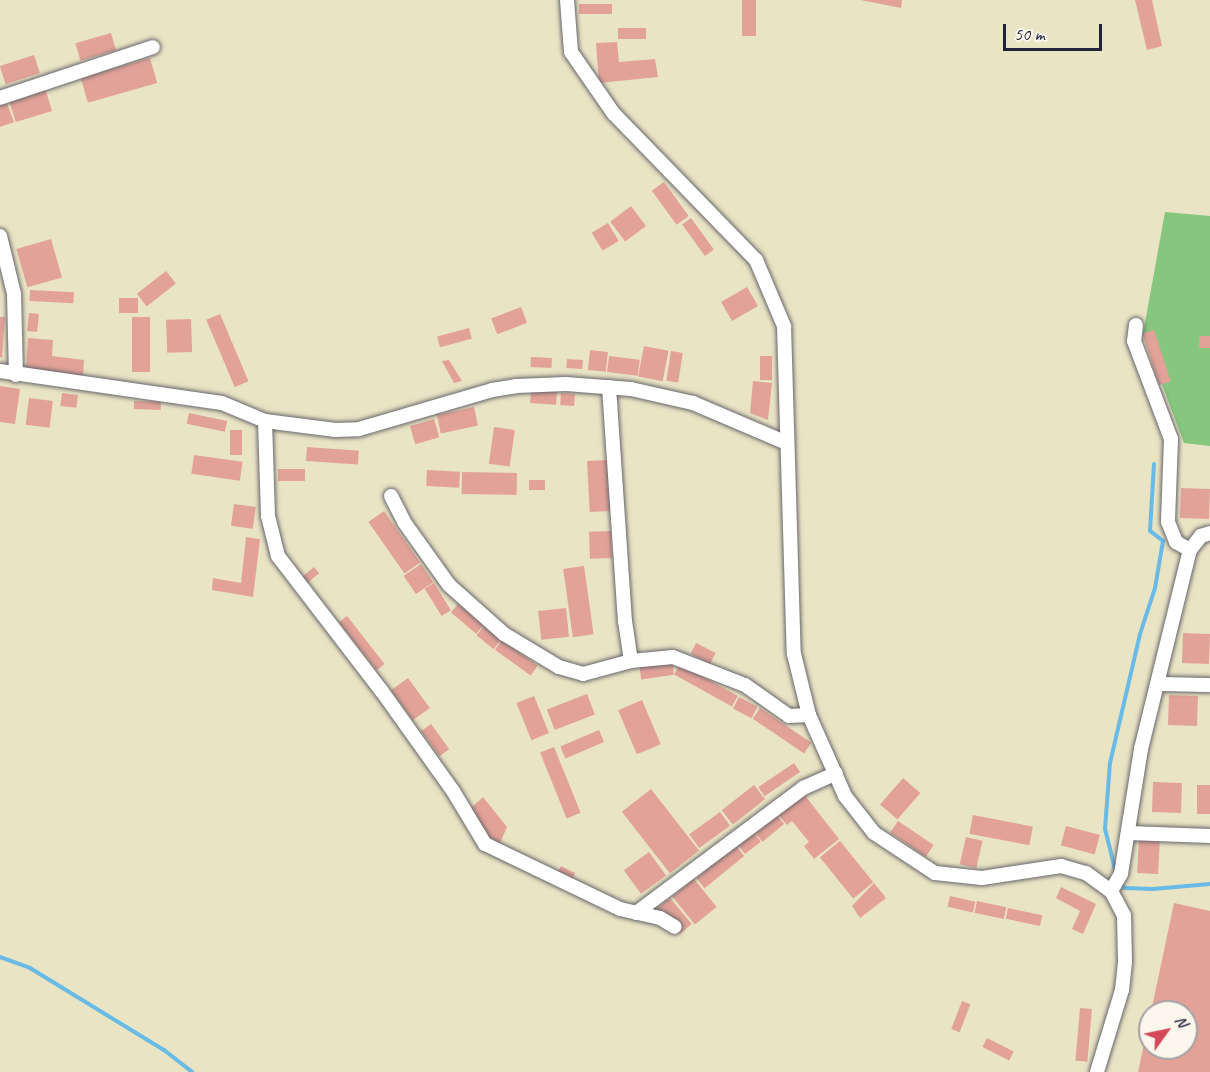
<!DOCTYPE html>
<style>
body{margin:0}
#map{position:relative;width:1210px;height:1072px;overflow:hidden;background:#e9e4c4;font-family:Caveat,sans-serif}
div>[style]{position:absolute}
[style*='--x']{left:calc(var(--x)*1px);top:calc(var(--y)*1px);width:calc(var(--w)*1px);rotate:calc(var(--a)*1deg)}
.green>*{inset:0;background:#86c67e}
.stream>*{height:4px;margin:-2px;padding:0 2px;transform-origin:2px;border-radius:2px;background:#69bbe5}
.building>*{inset:0;background:#e3a298;transform-origin:0 0}
.roads{filter:drop-shadow(0 0 2px #68666b) drop-shadow(0 0 2px #68666b)}
.minor>*{height:14px;margin:-7px;padding:0 7px;transform-origin:7px;border-radius:7px;background:#fff}
span{translate:-50% -50%;white-space:nowrap;text-align:center;line-height:1.15;-webkit-text-stroke:4.5px #fbf7ec;paint-order:stroke}
.north{position:absolute;left:1138px;top:1000px;width:60px;height:60px;box-sizing:border-box;background:#fbf7ec;border:2px solid #a4a2a5;border-radius:50%;rotate:57deg;font-size:16px;font-weight:700;line-height:24px;text-align:center;color:#22223b}
.north::after{content:'';display:block;margin:auto;width:21px;height:27px;background:#d1495b;clip-path:polygon(50% 0,100% 100%,50% 72%,0 100%)}
.scale{position:absolute;left:1003px;top:24px;width:99px;height:27px;box-sizing:border-box;border:3px solid #22223b;border-top:0;padding-left:8px;font-size:18px;line-height:21px;white-space:nowrap;color:#22223b;-webkit-text-stroke:4px #fbf7ec;paint-order:stroke}
</style>
<div id="map">
<div class="green">
<i style="clip-path:polygon(1165px 212px,1210px 216px,1210px 446px,1184px 443px,1143px 334px)"></i>
</div>
<div class="stream">
<i style="--x:1117;--y:877;--w:49;--a:-104"></i>
<i style="--x:1105;--y:829;--w:66;--a:-85.7"></i>
<i style="--x:1110;--y:763;--w:132;--a:-76.9"></i>
<i style="--x:1140;--y:634;--w:48;--a:-71.9"></i>
<i style="--x:1155;--y:588;--w:48;--a:-80.3"></i>
<i style="--x:1163;--y:541;--w:16;--a:-142"></i>
<i style="--x:1150;--y:531;--w:67;--a:-86.6"></i>
<i style="--x:1121;--y:883;--w:6;--a:59"></i>
<i style="--x:1124;--y:888;--w:29;--a:2"></i>
<i style="--x:1153;--y:889;--w:57;--a:-5"></i>
<i style="--x:0;--y:957;--w:32;--a:20"></i>
<i style="--x:30;--y:968;--w:157;--a:31.5"></i>
<i style="--x:164;--y:1050;--w:36;--a:38"></i>
</div>
<div class="building">
<i style="left:742px;top:0;width:14px;height:36px"></i>
<i style="clip-path:polygon(861px 0,902px 0,901px 8px)"></i>
<i style="clip-path:polygon(1135px 0,1152px 0,1162px 46px,1147px 50px)"></i>
<i style="left:612px;top:4px;width:10px;height:33px;rotate:90deg"></i>
<i style="left:646px;top:28px;width:11px;height:28px;rotate:90deg"></i>
<i style="left:111px;top:33px;width:18px;height:37px;rotate:74deg"></i>
<i style="clip-path:polygon(617px 42px,619px 62px,655px 59px,658px 77px,599px 83px,596px 43px)"></i>
<i style="left:34px;top:55px;width:19px;height:36px;rotate:72deg"></i>
<i style="left:150px;top:58px;width:26px;height:72px;rotate:74deg"></i>
<i style="left:45px;top:88px;width:24px;height:38px;rotate:73deg"></i>
<i style="clip-path:polygon(6px 101px,14px 122px,0 127px,0 103px)"></i>
<i style="left:664px;top:182px;width:42px;height:15px;rotate:54deg"></i>
<i style="left:631px;top:206px;width:25px;height:26px;rotate:53deg"></i>
<i style="left:691px;top:218px;width:39px;height:11px;rotate:54deg"></i>
<i style="left:608px;top:223px;width:21px;height:19px;rotate:59deg"></i>
<i style="left:51px;top:239px;width:40px;height:36px;rotate:74deg"></i>
<i style="left:166px;top:271px;width:16px;height:37px;rotate:52deg"></i>
<i style="left:747px;top:287px;width:22px;height:30px;rotate:60deg"></i>
<i style="left:30px;top:290px;width:44px;height:11px;rotate:3deg"></i>
<i style="left:119px;top:298px;width:19px;height:15px"></i>
<i style="left:521px;top:307px;width:17px;height:32px;rotate:69deg"></i>
<i style="left:29px;top:313px;width:10px;height:18px;rotate:6deg"></i>
<i style="left:220px;top:314px;width:73px;height:15px;rotate:67deg"></i>
<i style="clip-path:polygon(0 317px,5px 317px,2px 358px,0 357px)"></i>
<i style="left:132px;top:317px;width:18px;height:55px"></i>
<i style="left:191px;top:319px;width:33px;height:25px;rotate:88deg"></i>
<i style="left:469px;top:328px;width:11px;height:33px;rotate:75deg"></i>
<i style="left:1154px;top:330px;width:54px;height:12px;rotate:72deg"></i>
<i style="left:1210px;top:336px;width:12px;height:11px;rotate:90deg"></i>
<i style="clip-path:polygon(28px 338px,53px 340px,52px 356px,84px 360px,83px 376px,26px 371px)"></i>
<i style="left:644px;top:346px;width:25px;height:31px;rotate:11deg"></i>
<i style="left:590px;top:350px;width:18px;height:20px;rotate:6deg"></i>
<i style="left:671px;top:351px;width:12px;height:30px;rotate:9deg"></i>
<i style="left:609px;top:356px;width:31px;height:16px;rotate:7deg"></i>
<i style="left:760px;top:356px;width:12px;height:24px"></i>
<i style="left:531px;top:357px;width:21px;height:10px;rotate:3deg"></i>
<i style="left:567px;top:359px;width:16px;height:9px;rotate:4deg"></i>
<i style="clip-path:polygon(449px 360px,462px 381px,454px 383px,442px 361px)"></i>
<i style="clip-path:polygon(753px 381px,772px 383px,768px 420px,750px 413px)"></i>
<i style="clip-path:polygon(0 386px,20px 389px,15px 424px,0 422px)"></i>
<i style="left:531px;top:390px;width:26px;height:13px;rotate:4deg"></i>
<i style="left:62px;top:393px;width:16px;height:13px;rotate:7deg"></i>
<i style="left:561px;top:393px;width:14px;height:12px;rotate:4deg"></i>
<i style="left:29px;top:398px;width:24px;height:27px;rotate:7deg"></i>
<i style="left:134px;top:401px;width:27px;height:8px;rotate:2deg"></i>
<i style="left:474px;top:407px;width:19px;height:38px;rotate:78deg"></i>
<i style="left:189px;top:413px;width:39px;height:11px;rotate:12deg"></i>
<i style="left:434px;top:419px;width:19px;height:25px;rotate:74deg"></i>
<i style="left:494px;top:427px;width:21px;height:37px;rotate:8deg"></i>
<i style="left:230px;top:430px;width:12px;height:25px"></i>
<i style="left:307px;top:447px;width:52px;height:14px;rotate:4deg"></i>
<i style="left:194px;top:455px;width:49px;height:19px;rotate:8deg"></i>
<i style="left:608px;top:460px;width:51px;height:21px;rotate:87deg"></i>
<i style="left:278px;top:469px;width:27px;height:12px"></i>
<i style="left:427px;top:470px;width:33px;height:16px;rotate:3deg"></i>
<i style="left:462px;top:472px;width:55px;height:22px;rotate:1deg"></i>
<i style="left:529px;top:480px;width:16px;height:10px"></i>
<i style="left:1181px;top:488px;width:29px;height:30px;rotate:2deg"></i>
<i style="left:234px;top:504px;width:22px;height:22px;rotate:8deg"></i>
<i style="left:384px;top:511px;width:63px;height:19px;rotate:55deg"></i>
<i style="left:611px;top:531px;width:27px;height:22px;rotate:88deg"></i>
<i style="clip-path:polygon(246px 537px,260px 539px,253px 597px,212px 590px,213px 578px,241px 583px)"></i>
<i style="left:421px;top:564px;width:22px;height:21px;rotate:56deg"></i>
<i style="left:584px;top:566px;width:69px;height:21px;rotate:82deg"></i>
<i style="left:314px;top:567px;width:8px;height:16px;rotate:50deg"></i>
<i style="left:434px;top:583px;width:32px;height:11px;rotate:58deg"></i>
<i style="left:458px;top:604px;width:33px;height:11px;rotate:40deg"></i>
<i style="left:566px;top:608px;width:29px;height:28px;rotate:84deg"></i>
<i style="left:347px;top:616px;width:61px;height:10px;rotate:52deg"></i>
<i style="left:484px;top:626px;width:22px;height:12px;rotate:39deg"></i>
<i style="left:1183px;top:633px;width:27px;height:30px;rotate:2deg"></i>
<i style="left:502px;top:640px;width:44px;height:12px;rotate:36deg"></i>
<i style="left:696px;top:643px;width:22px;height:12px;rotate:27deg"></i>
<i style="left:672px;top:661px;width:14px;height:33px;rotate:82deg"></i>
<i style="left:680px;top:664px;width:66px;height:12px;rotate:29deg"></i>
<i style="left:408px;top:678px;width:37px;height:21px;rotate:54deg"></i>
<i style="left:587px;top:694px;width:22px;height:43px;rotate:69deg"></i>
<i style="left:1169px;top:695px;width:29px;height:30px;rotate:2deg"></i>
<i style="left:534px;top:696px;width:40px;height:19px;rotate:68deg"></i>
<i style="left:739px;top:697px;width:21px;height:13px;rotate:28deg"></i>
<i style="left:642px;top:700px;width:48px;height:26px;rotate:67deg"></i>
<i style="left:760px;top:708px;width:62px;height:13px;rotate:34deg"></i>
<i style="left:431px;top:724px;width:31px;height:12px;rotate:54deg"></i>
<i style="left:599px;top:730px;width:13px;height:42px;rotate:67deg"></i>
<i style="left:554px;top:747px;width:71px;height:15px;rotate:68deg"></i>
<i style="left:794px;top:763px;width:11px;height:43px;rotate:56deg"></i>
<i style="left:903px;top:778px;width:23px;height:35px;rotate:41deg"></i>
<i style="left:1153px;top:782px;width:29px;height:30px;rotate:2deg"></i>
<i style="left:754px;top:785px;width:18px;height:41px;rotate:52deg"></i>
<i style="left:1197px;top:785px;width:13px;height:29px"></i>
<i style="left:651px;top:789px;width:78px;height:37px;rotate:52deg"></i>
<i style="clip-path:polygon(803px 793px,839px 839px,814px 859px,804px 846px,809px 842px,792px 821px,787px 825px,777px 813px)"></i>
<i style="clip-path:polygon(483px 797px,507px 827px,500px 843px,487px 836px,471px 808px)"></i>
<i style="left:720px;top:812px;width:17px;height:38px;rotate:54deg"></i>
<i style="left:776px;top:814px;width:13px;height:28px;rotate:51deg"></i>
<i style="left:973px;top:815px;width:61px;height:19px;rotate:11deg"></i>
<i style="left:898px;top:821px;width:43px;height:14px;rotate:34deg"></i>
<i style="left:1066px;top:826px;width:35px;height:20px;rotate:15deg"></i>
<i style="left:754px;top:833px;width:11px;height:20px;rotate:52deg"></i>
<i style="left:966px;top:837px;width:17px;height:28px;rotate:13deg"></i>
<i style="left:1139px;top:837px;width:21px;height:36px;rotate:3deg"></i>
<i style="left:840px;top:841px;width:53px;height:26px;rotate:51deg"></i>
<i style="left:736px;top:846px;width:13px;height:51px;rotate:51deg"></i>
<i style="left:649px;top:852px;width:29px;height:31px;rotate:54deg"></i>
<i style="left:561px;top:866px;width:16px;height:10px;rotate:27deg"></i>
<i style="left:694px;top:879px;width:36px;height:28px;rotate:51deg"></i>
<i style="clip-path:polygon(874px 883px,886px 898px,860px 918px,852px 906px)"></i>
<i style="clip-path:polygon(1061px 887px,1096px 904px,1083px 934px,1072px 929px,1080px 911px,1056px 898px)"></i>
<i style="left:950px;top:896px;width:26px;height:11px;rotate:13deg"></i>
<i style="left:670px;top:898px;width:34px;height:16px;rotate:50deg"></i>
<i style="left:977px;top:901px;width:30px;height:12px;rotate:12deg"></i>
<i style="clip-path:polygon(1174px 903px,1210px 911px,1210px 1072px,1138px 1072px,1149px 1020px,1150px 1048px,1186px 1048px,1186px 1012px,1151px 1012px)"></i>
<i style="left:1008px;top:908px;width:35px;height:11px;rotate:12deg"></i>
<i style="left:962px;top:1001px;width:9px;height:30px;rotate:21deg"></i>
<i style="left:1080px;top:1008px;width:12px;height:53px;rotate:5deg"></i>
<i style="left:987px;top:1038px;width:30px;height:10px;rotate:27deg"></i>
</div>
<div class="roads">
<div class="minor">
<i style="--x:567;--y:0;--w:52;--a:85.6"></i>
<i style="--x:571;--y:52;--w:75;--a:55.3"></i>
<i style="--x:614;--y:114;--w:204;--a:45.8"></i>
<i style="--x:756;--y:260;--w:72;--a:67"></i>
<i style="--x:784;--y:326;--w:328;--a:88.3"></i>
<i style="--x:794;--y:654;--w:63;--a:76.2"></i>
<i style="--x:809;--y:715;--w:89;--a:66"></i>
<i style="--x:845;--y:796;--w:47;--a:51.9"></i>
<i style="--x:874;--y:833;--w:73;--a:33.3"></i>
<i style="--x:935;--y:873;--w:47;--a:6.1"></i>
<i style="--x:982;--y:878;--w:80;--a:-8.6"></i>
<i style="--x:1061;--y:866;--w:26;--a:16"></i>
<i style="--x:1086;--y:873;--w:31;--a:36"></i>
<i style="--x:1111;--y:891;--w:27;--a:62"></i>
<i style="--x:1124;--y:915;--w:47;--a:88.8"></i>
<i style="--x:1125;--y:962;--w:28;--a:96"></i>
<i style="--x:1122;--y:990;--w:86;--a:107"></i>
<i style="--x:0;--y:98;--w:161;--a:-18.4"></i>
<i style="--x:0;--y:236;--w:60;--a:76.4"></i>
<i style="--x:14;--y:294;--w:81;--a:88.6"></i>
<i style="--x:1136;--y:325;--w:16;--a:97"></i>
<i style="--x:1134;--y:341;--w:105;--a:69.3"></i>
<i style="--x:1171;--y:439;--w:83;--a:92.1"></i>
<i style="--x:1168;--y:522;--w:22;--a:68"></i>
<i style="--x:1176;--y:542;--w:16;--a:30"></i>
<i style="--x:0;--y:371;--w:224;--a:8.2"></i>
<i style="--x:222;--y:403;--w:47;--a:22.7"></i>
<i style="--x:265;--y:421;--w:71;--a:7.3"></i>
<i style="--x:335;--y:430;--w:24;--a:-2"></i>
<i style="--x:359;--y:429;--w:139;--a:-16.3"></i>
<i style="--x:492;--y:390;--w:24;--a:-9"></i>
<i style="--x:516;--y:386;--w:50;--a:-2.3"></i>
<i style="--x:566;--y:384;--w:65;--a:4.4"></i>
<i style="--x:631;--y:389;--w:64;--a:12.7"></i>
<i style="--x:693;--y:403;--w:102;--a:23.1"></i>
<i style="--x:609;--y:387;--w:235;--a:86.1"></i>
<i style="--x:625;--y:621;--w:40;--a:81.5"></i>
<i style="--x:265;--y:421;--w:95;--a:88.2"></i>
<i style="--x:268;--y:516;--w:41;--a:76"></i>
<i style="--x:278;--y:556;--w:169;--a:52.5"></i>
<i style="--x:381;--y:690;--w:124;--a:54.5"></i>
<i style="--x:453;--y:791;--w:62;--a:58.9"></i>
<i style="--x:485;--y:844;--w:150;--a:25.7"></i>
<i style="--x:620;--y:909;--w:41;--a:12.7"></i>
<i style="--x:660;--y:918;--w:17;--a:31"></i>
<i style="--x:391;--y:496;--w:29;--a:63"></i>
<i style="--x:404;--y:522;--w:77;--a:54.5"></i>
<i style="--x:449;--y:585;--w:74;--a:41.7"></i>
<i style="--x:504;--y:634;--w:64;--a:31"></i>
<i style="--x:559;--y:667;--w:25;--a:16"></i>
<i style="--x:583;--y:674;--w:50;--a:-15.2"></i>
<i style="--x:631;--y:661;--w:42;--a:-5.4"></i>
<i style="--x:673;--y:657;--w:77;--a:21.3"></i>
<i style="--x:745;--y:685;--w:54;--a:35.2"></i>
<i style="--x:789;--y:716;--w:20;--a:-3"></i>
<i style="--x:1158;--y:684;--w:52;--a:1.1"></i>
<i style="--x:1128;--y:833;--w:82;--a:2.1"></i>
<i style="--x:1111;--y:891;--w:20;--a:-60"></i>
<i style="--x:1121;--y:874;--w:127;--a:-80.9"></i>
<i style="--x:1141;--y:749;--w:205;--a:-76.2"></i>
<i style="--x:1190;--y:550;--w:18;--a:-52"></i>
<i style="--x:1201;--y:536;--w:9;--a:-18"></i>
<i style="--x:636;--y:913;--w:209;--a:-36.8"></i>
<i style="--x:803;--y:788;--w:36;--a:-24"></i>
</div>
</div>
<div class="north">N</div>
<div class="scale">50 m</div>
</div>
